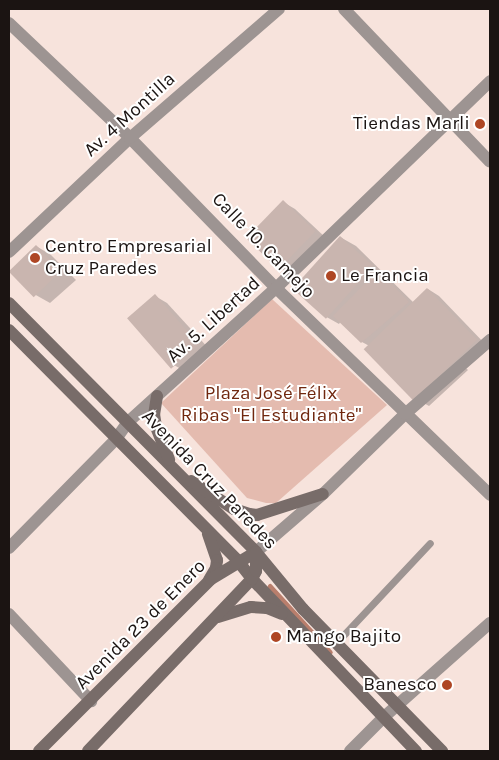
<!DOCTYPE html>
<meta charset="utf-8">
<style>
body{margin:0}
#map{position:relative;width:499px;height:760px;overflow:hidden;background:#f7e3dc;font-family:Karla,sans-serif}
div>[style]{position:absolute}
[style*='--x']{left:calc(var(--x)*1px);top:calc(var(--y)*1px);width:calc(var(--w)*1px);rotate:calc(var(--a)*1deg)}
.green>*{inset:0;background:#e4bbaf}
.shadow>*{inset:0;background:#0003}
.stream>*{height:4.5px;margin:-2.25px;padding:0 2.25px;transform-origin:2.25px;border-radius:2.25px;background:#b97e6c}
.building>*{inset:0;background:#c9b5af;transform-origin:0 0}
.lane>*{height:7px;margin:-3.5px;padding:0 3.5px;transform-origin:3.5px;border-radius:3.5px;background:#9d9492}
.street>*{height:12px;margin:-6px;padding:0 6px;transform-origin:6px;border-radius:6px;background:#9d9492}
.secondary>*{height:12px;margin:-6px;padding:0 6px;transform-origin:6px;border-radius:6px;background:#786c69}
.dots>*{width:14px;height:14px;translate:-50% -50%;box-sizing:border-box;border:2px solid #fff;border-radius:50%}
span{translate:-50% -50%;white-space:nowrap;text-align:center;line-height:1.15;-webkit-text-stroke:4px #fff;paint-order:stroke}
.street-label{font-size:19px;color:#1b1412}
.poi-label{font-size:19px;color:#1b1412}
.right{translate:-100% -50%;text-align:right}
.left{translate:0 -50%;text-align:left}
.park-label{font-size:19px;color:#70270e}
.frame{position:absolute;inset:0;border:10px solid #1b1412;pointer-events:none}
</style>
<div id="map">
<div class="green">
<i style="clip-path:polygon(272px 299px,387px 405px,276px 503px,266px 503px,247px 498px,161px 403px)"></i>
</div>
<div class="shadow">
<i style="clip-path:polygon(283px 202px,295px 209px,326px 238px,288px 273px,276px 266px)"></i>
<i style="clip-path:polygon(340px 237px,356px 246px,415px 304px,428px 289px,439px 296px,488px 347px,465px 367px,468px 370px,429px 406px,413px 397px,373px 348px,362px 342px,341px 321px,339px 324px,323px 315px)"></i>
<i style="clip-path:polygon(36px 246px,51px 255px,76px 280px,50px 303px,34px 294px)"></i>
<i style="clip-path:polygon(155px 296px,167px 303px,211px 351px,186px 372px,174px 365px,130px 319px)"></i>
</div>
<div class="stream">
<i style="--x:270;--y:586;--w:89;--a:47.7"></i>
</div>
<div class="building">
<i style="left:283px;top:200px;width:45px;height:53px;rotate:44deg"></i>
<i style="left:340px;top:236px;width:45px;height:71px;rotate:42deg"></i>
<i style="left:36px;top:245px;width:36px;height:38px;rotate:46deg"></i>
<i style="clip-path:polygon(378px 270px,409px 302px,361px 343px,333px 316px)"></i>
<i style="left:427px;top:288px;width:72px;height:88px;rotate:46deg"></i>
<i style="left:155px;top:294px;width:67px;height:37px;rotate:49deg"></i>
</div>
<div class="lane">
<i style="--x:336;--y:643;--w:137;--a:-46.8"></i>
</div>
<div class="street">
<i style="--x:344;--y:9;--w:211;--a:46.3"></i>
<i style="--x:9;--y:23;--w:167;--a:43.5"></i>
<i style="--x:130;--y:138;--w:209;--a:45.8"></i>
<i style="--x:276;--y:288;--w:298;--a:44"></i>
<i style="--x:9;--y:252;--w:166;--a:-43.3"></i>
<i style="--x:130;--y:138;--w:197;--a:-40.9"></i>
<i style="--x:9;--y:548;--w:153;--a:-45.5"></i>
<i style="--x:116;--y:439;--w:19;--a:-55"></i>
<i style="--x:127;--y:423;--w:201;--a:-42.2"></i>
<i style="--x:276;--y:288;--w:298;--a:-44"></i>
<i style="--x:256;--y:552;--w:89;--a:-40.9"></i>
<i style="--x:323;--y:494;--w:115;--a:-44.3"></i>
<i style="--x:405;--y:414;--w:113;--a:-41"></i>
<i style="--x:9;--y:614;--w:120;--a:46.7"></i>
<i style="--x:350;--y:751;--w:48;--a:-45"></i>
<i style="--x:384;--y:717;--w:142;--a:-41.6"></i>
</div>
<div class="secondary">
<i style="--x:9;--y:303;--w:351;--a:45.2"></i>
<i style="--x:256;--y:552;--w:74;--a:50.5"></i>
<i style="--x:303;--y:609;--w:199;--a:45.6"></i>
<i style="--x:9;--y:330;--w:325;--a:45.2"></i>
<i style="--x:238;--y:561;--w:23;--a:52"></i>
<i style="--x:252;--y:579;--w:238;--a:46.4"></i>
<i style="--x:157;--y:396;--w:18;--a:99"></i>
<i style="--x:154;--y:414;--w:13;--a:81"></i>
<i style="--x:156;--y:427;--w:35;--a:68"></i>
<i style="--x:191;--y:481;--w:51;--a:33.1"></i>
<i style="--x:234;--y:509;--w:16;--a:18"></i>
<i style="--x:249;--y:514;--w:8;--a:7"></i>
<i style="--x:257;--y:515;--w:69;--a:-17.7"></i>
<i style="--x:208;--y:534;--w:28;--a:71"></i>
<i style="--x:217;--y:560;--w:8;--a:97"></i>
<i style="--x:216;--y:568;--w:14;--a:120"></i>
<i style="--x:218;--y:617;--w:34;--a:-17"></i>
<i style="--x:251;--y:607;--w:16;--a:4"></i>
<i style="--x:267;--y:608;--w:16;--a:22"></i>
<i style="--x:39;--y:751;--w:243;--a:-45"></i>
<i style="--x:211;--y:579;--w:52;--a:-31"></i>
<i style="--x:88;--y:751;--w:238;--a:-46.4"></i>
<i style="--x:252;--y:579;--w:9;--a:-63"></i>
<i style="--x:256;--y:571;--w:19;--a:-90"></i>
</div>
<div class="dots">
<i style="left:480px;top:124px;background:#ae4624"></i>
<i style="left:35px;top:258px;background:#ae4624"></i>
<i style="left:331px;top:276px;background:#ae4624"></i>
<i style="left:276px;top:637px;background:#ae4624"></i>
<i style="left:447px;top:685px;background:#ae4624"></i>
</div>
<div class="street-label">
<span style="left:130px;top:115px;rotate:-42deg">Av. 4 Montilla</span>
<span style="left:263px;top:246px;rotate:46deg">Calle 10. Camejo</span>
<span style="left:214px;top:320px;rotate:-42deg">Av. 5. Libertad</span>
<span style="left:209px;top:480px;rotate:46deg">Avenida Cruz Paredes</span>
<span style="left:141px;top:625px;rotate:-45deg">Avenida 23 de Enero</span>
</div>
<div class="poi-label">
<span class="right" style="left:470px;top:124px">Tiendas Marli</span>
<span class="left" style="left:45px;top:258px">Centro Empresarial<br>Cruz Paredes</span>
<span class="left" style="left:341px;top:276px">Le Francia</span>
<span class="left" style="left:286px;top:637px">Mango Bajito</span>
<span class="right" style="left:437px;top:685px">Banesco</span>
</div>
<div class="park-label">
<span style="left:271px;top:405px">Plaza José Félix<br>Ribas "El Estudiante"</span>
</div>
<div class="frame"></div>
</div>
